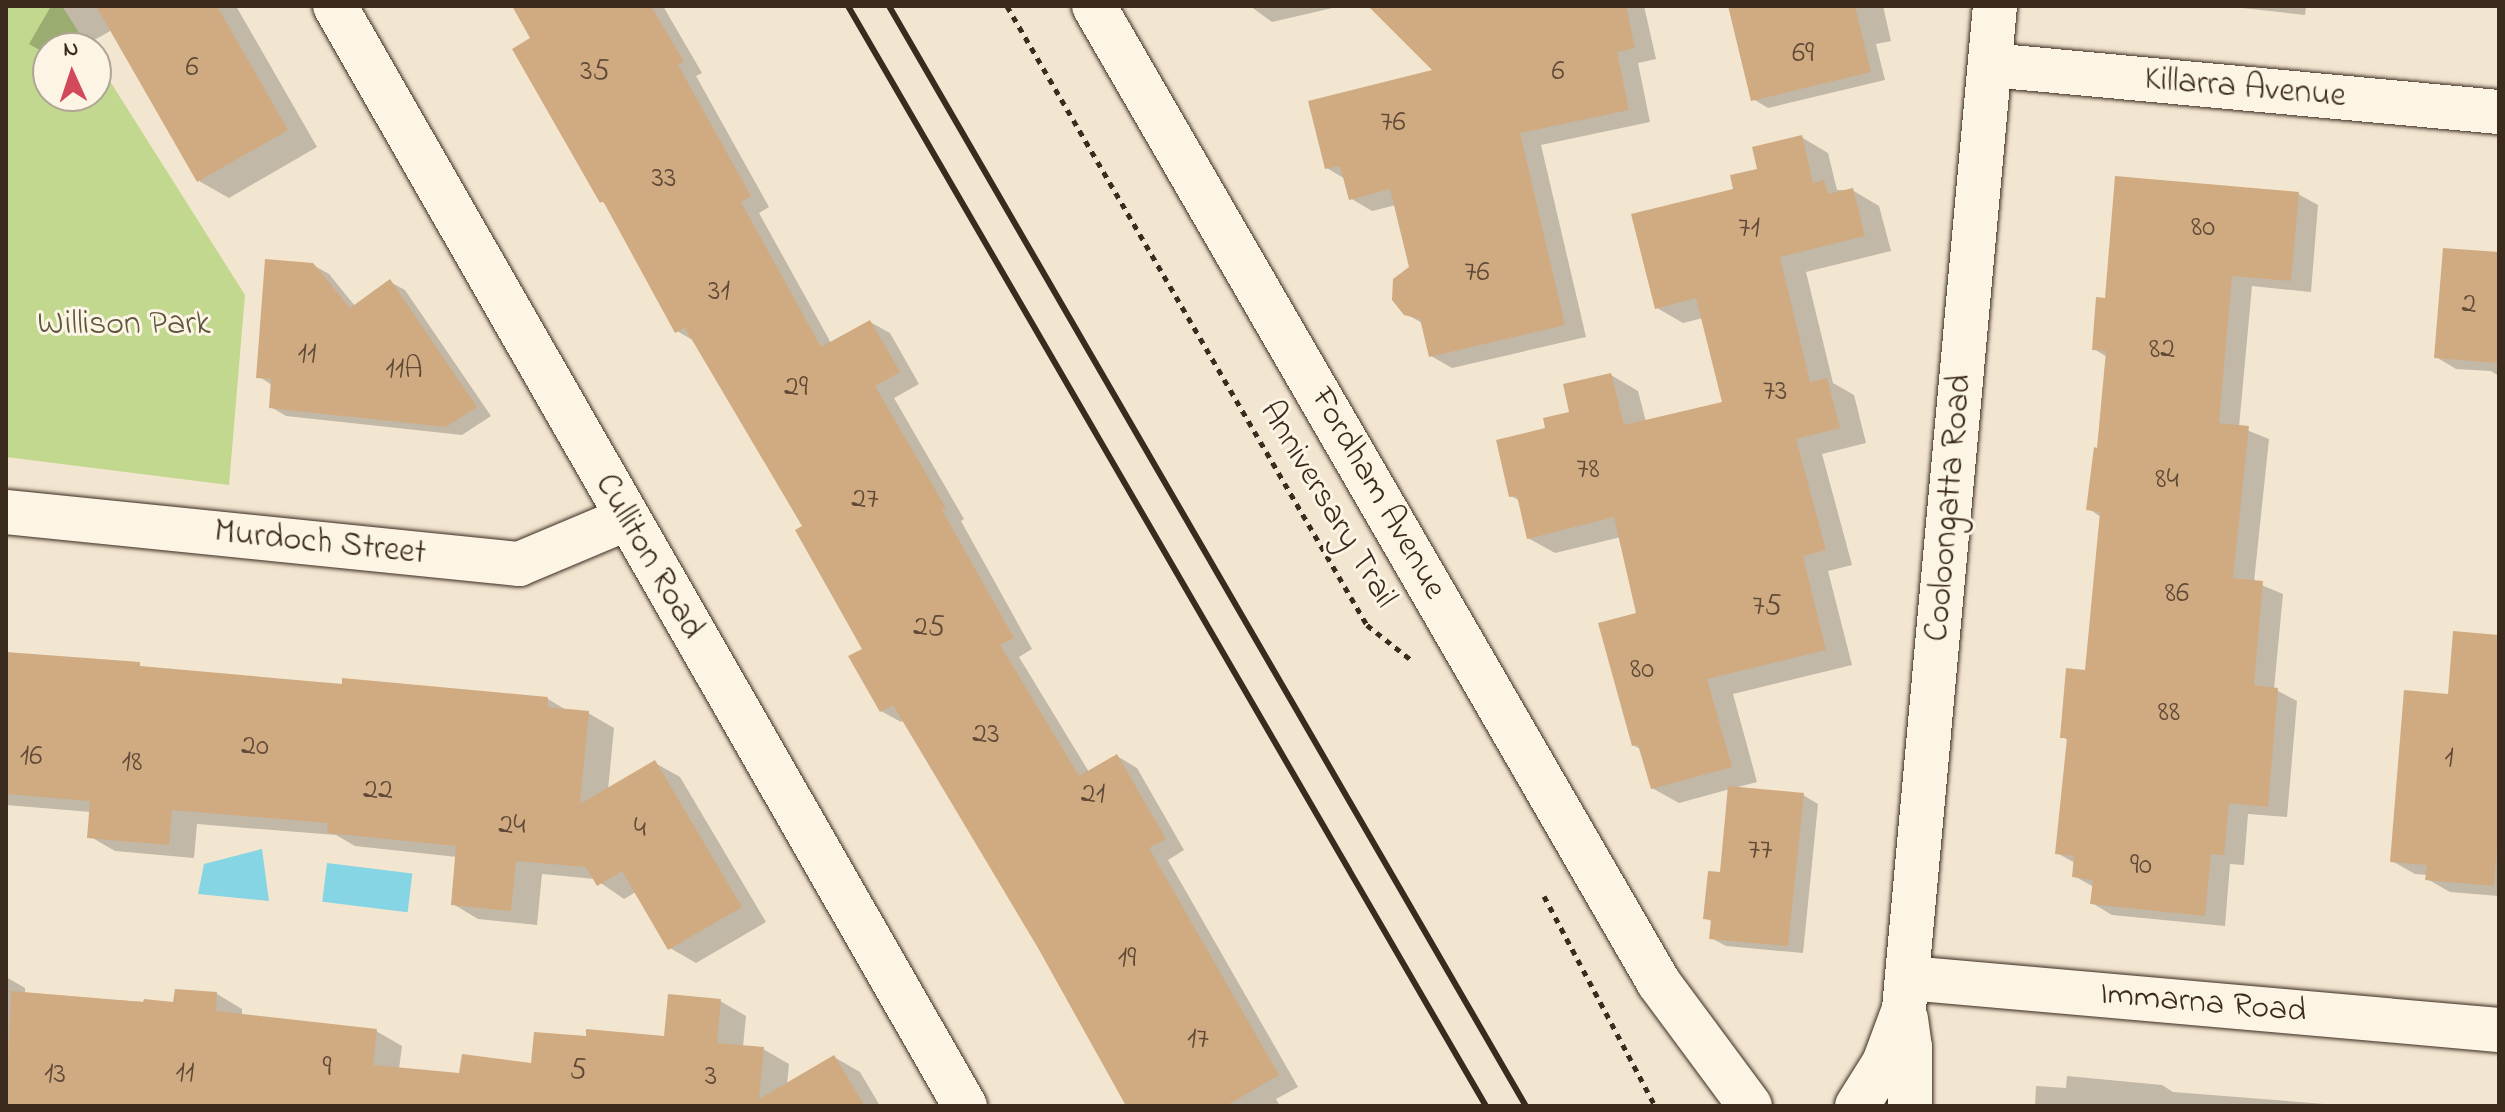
<!DOCTYPE html>
<style>
body{margin:0}
#map{position:relative;width:2505px;height:1112px;overflow:hidden;background:#f3e6d1;font-family:"Indie Flower",sans-serif}
div>[style]{position:absolute}
[style*='--x']{left:calc(var(--x)*1px);top:calc(var(--y)*1px);width:calc(var(--w)*1px);rotate:calc(var(--a)*1deg)}
.green>*{inset:0;background:#c2d88e}
.water>*{inset:0;background:#86d5e4;transform-origin:0 0}
.shadow>*{inset:0;background:#0003}
.building>*{inset:0;background:#d0ab82}
.path>*{height:5px;margin-top:-2.5px;transform-origin:0;background:repeating-linear-gradient(90deg,#3b2a1e 0 6px,transparent 0 12px)}
.roads{filter:drop-shadow(0 0 2px #3b2a1e) drop-shadow(0 0 2px #3b2a1e)}
.minor>*{height:44px;margin:-22px;padding:0 22px;transform-origin:22px;border-radius:22px;background:#fcf5e5}
.rail>*{height:6px;margin:-3px;padding:0 3px;transform-origin:3px;border-radius:3px;background:#3b2a1e}
span{translate:-50% -50%;white-space:nowrap;text-align:center;line-height:1.15;-webkit-text-stroke:6px #fcf5e5;paint-order:stroke}
.number-label{font-size:30px;color:#604a37}
.number-label span{-webkit-text-stroke-width:0}
.street-label{font-size:34px;color:#3b2a1e}
.park-label{font-size:34px;color:#5d563a}
.frame{position:absolute;inset:0;border:8px solid #3b2a1e;pointer-events:none}
.north{position:absolute;left:32px;top:32px;width:80px;height:80px;box-sizing:border-box;background:#fcf5e5;border:2px solid #afa495;border-radius:50%;rotate:357deg;font-size:22px;font-weight:700;line-height:32px;text-align:center;color:#3b2a1e}
.north::after{content:'';display:block;margin:auto;width:28px;height:36px;background:#d1495b;clip-path:polygon(50% 0,100% 100%,50% 72%,0 100%)}
</style>
<div id="map">
<div class="green">
<i style="clip-path:polygon(6px 6px,62px 6px,89px 48px,48px 48px,48px 96px,96px 96px,96px 59px,245px 295px,229px 485px,6px 457px)"></i>
</div>
<div class="water">
<i style="clip-path:polygon(262px 849px,269px 901px,198px 894px,204px 864px)"></i>
<i style="left:327px;top:863px;width:86px;height:39px;rotate:7deg"></i>
</div>
<div class="shadow">
<i style="clip-path:polygon(51px 6px,236px 6px,317px 147px,229px 198px,199px 181px,112px 30px,80px 48px,48px 48px,48px 55px,29px 44px)"></i>
<i style="clip-path:polygon(514px 6px,663px 6px,702px 73px,696px 76px,769px 207px,759px 213px,831px 343px,870px 322px,890px 333px,919px 384px,894px 398px,964px 519px,961px 521px,1032px 649px,1019px 657px,1089px 772px,1117px 756px,1137px 768px,1184px 850px,1168px 860px,1298px 1087px,1276px 1099px,1280px 1106px,1128px 1106px,1040px 947px,905px 720px,901px 722px,881px 711px,865px 650px,805px 526px,696px 342px,677px 331px,607px 205px,601px 201px,533px 39px)"></i>
<i style="clip-path:polygon(1250px 6px,1341px 6px,1272px 22px)"></i>
<i style="clip-path:polygon(1370px 6px,1644px 6px,1656px 59px,1638px 63px,1650px 122px,1541px 145px,1586px 337px,1452px 368px,1431px 356px,1424px 324px,1406px 314px,1411px 268px,1396px 205px,1372px 211px,1350px 198px,1345px 179px,1327px 168px,1436px 71px)"></i>
<i style="clip-path:polygon(1730px 6px,1883px 6px,1891px 41px,1876px 44px,1885px 80px,1768px 108px,1753px 99px)"></i>
<i style="clip-path:polygon(2224px 6px,2306px 6px,2305px 15px)"></i>
<i style="clip-path:polygon(1801px 137px,1828px 153px,1837px 190px,1852px 190px,1879px 206px,1891px 251px,1806px 272px,1833px 383px,1854px 395px,1866px 443px,1822px 454px,1852px 565px,1828px 571px,1852px 665px,1733px 694px,1757px 782px,1734px 788px,1803px 795px,1818px 804px,1803px 953px,1726px 946px,1711px 938px,1713px 922px,1705px 918px,1722px 874px,1730px 789px,1679px 803px,1652px 788px,1642px 750px,1633px 745px,1639px 615px,1621px 537px,1555px 553px,1528px 538px,1520px 501px,1511px 496px,1571px 414px,1611px 375px,1638px 391px,1646px 422px,1725px 404px,1703px 318px,1683px 323px,1657px 308px,1736px 190px)"></i>
<i style="clip-path:polygon(2298px 194px,2318px 205px,2311px 292px,2252px 286px,2239px 427px,2269px 439px,2254px 582px,2283px 594px,2274px 689px,2297px 701px,2287px 817px,2248px 814px,2244px 865px,2230px 864px,2225px 926px,2112px 915px,2092px 903px,2094px 887px,2074px 876px,2075px 863px,2057px 853px,2068px 740px,2062px 737px,2087px 672px,2101px 517px,2089px 509px,2099px 450px,2107px 357px,2094px 349px,2107px 300px)"></i>
<i style="clip-path:polygon(2499px 254px,2499px 376px,2491px 371px,2456px 369px,2436px 357px)"></i>
<i style="clip-path:polygon(313px 265px,329px 274px,355px 306px,390px 282px,405px 290px,491px 416px,462px 435px,286px 416px,271px 407px,272px 385px,258px 376px)"></i>
<i style="clip-path:polygon(2499px 637px,2499px 896px,2450px 892px,2427px 879px,2428px 875px,2415px 874px,2392px 861px,2450px 696px)"></i>
<i style="clip-path:polygon(6px 653px,344px 687px,548px 699px,568px 711px,588px 713px,614px 728px,608px 790px,655px 763px,680px 777px,766px 922px,696px 963px,670px 948px,636px 892px,624px 899px,595px 879px,542px 874px,537px 925px,478px 919px,453px 904px,457px 857px,355px 846px,336px 835px,197px 824px,194px 858px,115px 851px,89px 836px,91px 812px,6px 805px)"></i>
<i style="clip-path:polygon(6px 977px,25px 988px,25px 994px,175px 1004px,217px 994px,242px 1009px,242px 1016px,376px 1031px,402px 1046px,399px 1069px,461px 1075px,533px 1066px,587px 1038px,666px 1038px,720px 1001px,746px 1016px,743px 1047px,763px 1049px,789px 1064px,787px 1085px,834px 1057px,860px 1072px,880px 1106px,6px 1106px)"></i>
<i style="clip-path:polygon(2067px 1076px,2162px 1085px,2173px 1092px,2350px 1106px,2035px 1106px,2036px 1086px,2066px 1088px)"></i>
</div>
<div class="building">
<i style="clip-path:polygon(96px 6px,217px 6px,288px 130px,197px 182px)"></i>
<i style="clip-path:polygon(512px 6px,651px 6px,684px 62px,678px 65px,751px 196px,741px 202px,821px 347px,870px 320px,900px 372px,875px 386px,946px 508px,942px 510px,1014px 638px,1000px 645px,1079px 776px,1117px 754px,1166px 839px,1149px 848px,1279px 1075px,1226px 1106px,1126px 1106px,1038px 948px,893px 705px,880px 712px,848px 656px,862px 649px,795px 530px,802px 526px,685px 328px,675px 333px,603px 201px,600px 203px,512px 49px,530px 38px)"></i>
<i style="clip-path:polygon(1368px 6px,1626px 6px,1635px 48px,1617px 52px,1629px 110px,1520px 133px,1565px 325px,1429px 357px,1420px 319px,1404px 315px,1392px 300px,1393px 279px,1409px 267px,1390px 189px,1349px 200px,1340px 166px,1325px 169px,1308px 101px,1432px 70px)"></i>
<i style="clip-path:polygon(1728px 6px,1855px 6px,1871px 72px,1751px 101px)"></i>
<i style="clip-path:polygon(1802px 135px,1813px 183px,1824px 180px,1828px 194px,1853px 188px,1865px 236px,1780px 257px,1810px 382px,1827px 378px,1840px 428px,1796px 439px,1826px 550px,1803px 556px,1826px 650px,1707px 679px,1732px 767px,1651px 789px,1638px 745px,1632px 746px,1598px 623px,1636px 613px,1614px 517px,1527px 539px,1517px 496px,1509px 497px,1496px 440px,1545px 428px,1543px 418px,1569px 412px,1563px 384px,1611px 373px,1624px 425px,1722px 402px,1696px 298px,1655px 309px,1631px 214px,1733px 189px,1730px 175px,1757px 169px,1752px 147px)"></i>
<i style="clip-path:polygon(2115px 176px,2299px 192px,2291px 281px,2232px 276px,2219px 423px,2249px 426px,2233px 578px,2263px 581px,2254px 685px,2278px 688px,2268px 807px,2229px 803px,2224px 855px,2211px 854px,2205px 916px,2090px 904px,2093px 880px,2072px 877px,2074px 856px,2055px 854px,2067px 738px,2060px 738px,2066px 668px,2085px 670px,2100px 512px,2086px 510px,2094px 447px,2097px 448px,2106px 351px,2092px 350px,2096px 297px,2105px 298px)"></i>
<i style="clip-path:polygon(2443px 248px,2499px 252px,2499px 363px,2434px 358px)"></i>
<i style="clip-path:polygon(265px 259px,313px 263px,350px 308px,390px 279px,477px 407px,446px 427px,269px 408px,271px 379px,256px 378px)"></i>
<i style="clip-path:polygon(2453px 631px,2499px 635px,2499px 825px,2494px 886px,2425px 880px,2427px 865px,2390px 862px,2404px 690px,2448px 694px)"></i>
<i style="clip-path:polygon(6px 652px,140px 662px,140px 666px,342px 684px,342px 678px,548px 697px,547px 707px,589px 711px,580px 804px,655px 760px,742px 907px,668px 950px,622px 871px,597px 886px,586px 867px,516px 861px,511px 911px,451px 905px,456px 846px,327px 833px,328px 823px,172px 810px,169px 845px,87px 838px,90px 801px,6px 794px)"></i>
<i style="clip-path:polygon(1728px 786px,1804px 793px,1788px 946px,1709px 939px,1711px 920px,1703px 919px,1708px 871px,1720px 872px)"></i>
<i style="clip-path:polygon(175px 989px,217px 992px,216px 1011px,377px 1029px,373px 1065px,459px 1073px,462px 1054px,531px 1063px,534px 1032px,586px 1036px,586px 1029px,664px 1036px,668px 994px,721px 999px,717px 1043px,764px 1047px,759px 1099px,834px 1055px,865px 1106px,6px 1106px,11px 991px,143px 1002px,144px 999px,173px 1002px)"></i>
</div>
<div class="path">
<i style="--x:1007;--y:6;--w:716;--a:59.82"></i>
<i style="--x:1367;--y:625;--w:55;--a:38.3"></i>
<i style="--x:1544;--y:896;--w:238;--a:62.1"></i>
</div>
<div class="roads">
<div class="minor">
<i style="--x:335;--y:6;--w:1268;--a:60.2"></i>
<i style="--x:1094;--y:6;--w:1129;--a:59.96"></i>
<i style="--x:1659;--y:983;--w:153;--a:53.5"></i>
<i style="--x:1990;--y:65;--w:511;--a:5.28"></i>
<i style="--x:6;--y:512;--w:516;--a:5.79"></i>
<i style="--x:519;--y:564;--w:116;--a:-22.8"></i>
<i style="--x:1908;--y:978;--w:593;--a:5.03"></i>
<i style="--x:1906;--y:1019;--w:28;--a:82"></i>
<i style="--x:1910;--y:1047;--w:59;--a:90"></i>
<i style="--x:1857;--y:1106;--w:51;--a:-57.9"></i>
<i style="--x:1884;--y:1063;--w:58;--a:-69.7"></i>
<i style="--x:1904;--y:1009;--w:1007;--a:-84.82"></i>
</div>
</div>
<div class="rail">
<i style="--x:848;--y:6;--w:1272;--a:59.89"></i>
<i style="--x:889;--y:6;--w:1271;--a:59.93"></i>
</div>
<div class="number-label">
<span style="left:1803px;top:54px">69</span>
<span style="left:192px;top:68px">6</span>
<span style="left:595px;top:72px">35</span>
<span style="left:1558px;top:72px">6</span>
<span style="left:1393px;top:123px">76</span>
<span style="left:664px;top:179px">33</span>
<span style="left:2203px;top:228px">80</span>
<span style="left:1749px;top:229px">71</span>
<span style="left:1477px;top:273px">76</span>
<span style="left:719px;top:292px">31</span>
<span style="left:2469px;top:305px">2</span>
<span style="left:2162px;top:350px">82</span>
<span style="left:307px;top:355px">11</span>
<span style="left:404px;top:370px">11A</span>
<span style="left:796px;top:388px">29</span>
<span style="left:1775px;top:392px">73</span>
<span style="left:1588px;top:470px">78</span>
<span style="left:2167px;top:480px">84</span>
<span style="left:865px;top:500px">27</span>
<span style="left:2177px;top:594px">86</span>
<span style="left:1767px;top:607px">75</span>
<span style="left:929px;top:628px">25</span>
<span style="left:1642px;top:670px">80</span>
<span style="left:2169px;top:713px">88</span>
<span style="left:986px;top:735px">23</span>
<span style="left:255px;top:747px">20</span>
<span style="left:31px;top:757px">16</span>
<span style="left:2449px;top:759px">1</span>
<span style="left:132px;top:763px">18</span>
<span style="left:378px;top:791px">22</span>
<span style="left:1093px;top:795px">21</span>
<span style="left:512px;top:826px">24</span>
<span style="left:640px;top:829px">4</span>
<span style="left:1760px;top:851px">77</span>
<span style="left:2141px;top:866px">90</span>
<span style="left:1127px;top:959px">19</span>
<span style="left:1198px;top:1040px">17</span>
<span style="left:327px;top:1068px">9</span>
<span style="left:578px;top:1071px">5</span>
<span style="left:185px;top:1074px">11</span>
<span style="left:55px;top:1075px">13</span>
<span style="left:711px;top:1077px">3</span>
</div>
<div class="street-label">
<span style="left:2245px;top:89px;rotate:5deg">Killarra Avenue</span>
<span style="left:1377px;top:494px;rotate:60deg">Fordham Avenue</span>
<span style="left:1327px;top:505px;rotate:59deg">Anniversary Trail</span>
<span style="left:1950px;top:508px;rotate:-85deg">Cooloongatta Road</span>
<span style="left:320px;top:544px;rotate:6deg">Murdoch Street</span>
<span style="left:648px;top:557px;rotate:60deg">Culliton Road</span>
<span style="left:2203px;top:1004px;rotate:5deg">Immarna Road</span>
</div>
<div class="park-label">
<span style="left:124px;top:326px">Willison Park</span>
</div>
<div class="frame"></div>
<div class="north">N</div>
</div>
